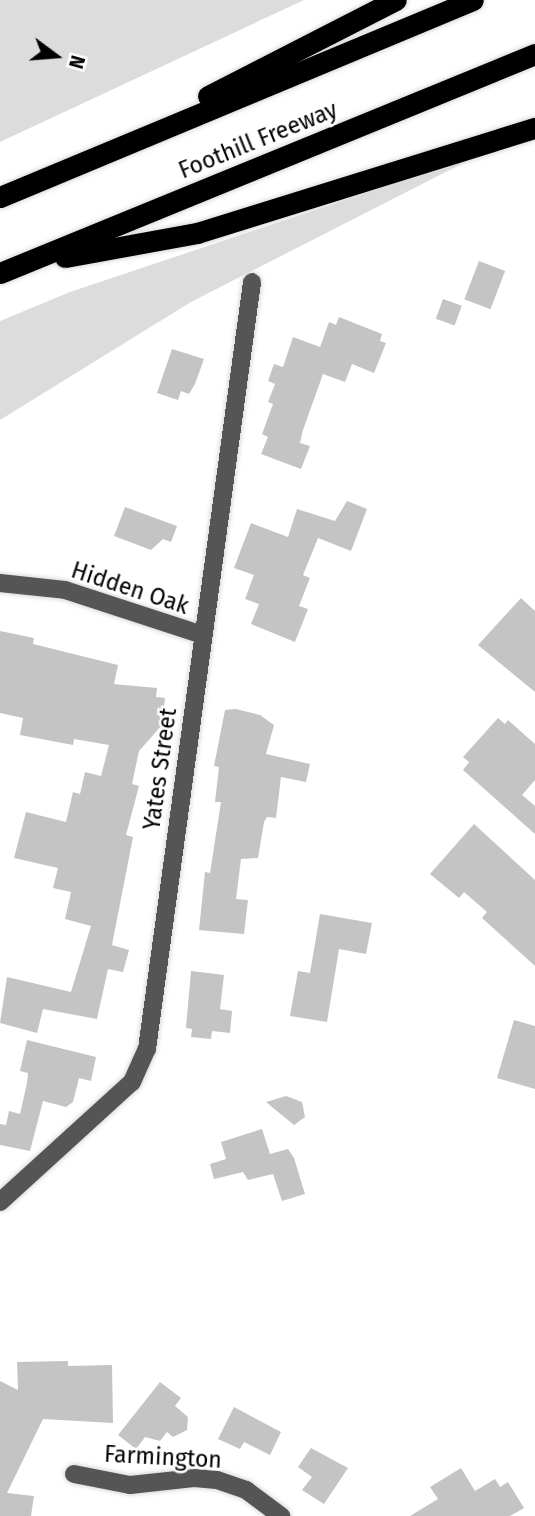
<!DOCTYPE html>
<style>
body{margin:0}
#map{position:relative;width:535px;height:1516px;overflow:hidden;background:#fff;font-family:"Fira Sans",sans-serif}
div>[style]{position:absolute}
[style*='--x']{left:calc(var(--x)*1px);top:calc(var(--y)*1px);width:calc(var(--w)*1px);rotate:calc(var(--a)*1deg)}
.green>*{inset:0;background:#dcdcdc}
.building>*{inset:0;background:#c4c4c4;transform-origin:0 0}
.roads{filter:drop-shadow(0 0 2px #dbdbdb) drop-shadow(0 0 2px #dbdbdb)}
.minor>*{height:18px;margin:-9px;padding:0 9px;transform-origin:9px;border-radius:9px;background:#555}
.highway>*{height:21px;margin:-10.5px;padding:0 10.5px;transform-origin:10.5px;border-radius:10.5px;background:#000}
span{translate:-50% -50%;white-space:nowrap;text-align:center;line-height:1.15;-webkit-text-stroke:5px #fff;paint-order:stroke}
.street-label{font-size:23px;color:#000}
.north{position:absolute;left:21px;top:21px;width:70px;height:70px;-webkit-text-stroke:5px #fff;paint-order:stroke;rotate:106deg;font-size:19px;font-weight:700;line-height:28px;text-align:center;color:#000}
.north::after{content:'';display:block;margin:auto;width:24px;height:32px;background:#000;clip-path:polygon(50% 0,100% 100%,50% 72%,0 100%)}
</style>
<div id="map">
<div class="green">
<i style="clip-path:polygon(0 0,304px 0,0 142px)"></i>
<i style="clip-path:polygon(477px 156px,191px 302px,0 420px,0 321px,70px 292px)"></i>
</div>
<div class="building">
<i style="left:479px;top:261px;width:28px;height:41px;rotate:21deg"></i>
<i style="left:443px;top:299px;width:20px;height:21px;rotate:20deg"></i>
<i style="clip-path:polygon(339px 317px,382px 334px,380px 341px,386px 343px,374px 373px,352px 364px,345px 382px,323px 374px,303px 430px,300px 443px,310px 446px,301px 469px,261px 454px,268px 437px,262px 434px,273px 404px,268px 402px,275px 384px,268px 381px,274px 364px,283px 367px,293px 337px,320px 347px,329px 322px,336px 325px)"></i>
<i style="clip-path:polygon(172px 349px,204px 359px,195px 384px,189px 394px,181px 391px,178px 400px,157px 393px)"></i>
<i style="clip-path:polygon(347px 501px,367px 509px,351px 551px,318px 538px,303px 575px,310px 578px,299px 606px,308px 609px,295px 642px,251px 624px,259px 604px,245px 599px,254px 575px,234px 568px,251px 523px,288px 537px,297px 509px,335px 521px)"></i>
<i style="clip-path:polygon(125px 507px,177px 526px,171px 542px,163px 539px,151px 550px,114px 536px)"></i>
<i style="clip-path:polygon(521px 598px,535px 611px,535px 692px,478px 645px)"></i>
<i style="clip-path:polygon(0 631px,34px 638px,33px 644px,118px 665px,114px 684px,157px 688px,156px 697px,165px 698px,162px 725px,139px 751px,132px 784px,139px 786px,126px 835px,133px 837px,112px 945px,129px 950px,123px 972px,108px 969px,97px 1019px,43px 1009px,37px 1033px,0 1023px,7px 977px,71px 992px,91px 926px,65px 919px,71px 892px,53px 888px,58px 868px,14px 858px,26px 812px,66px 822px,73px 792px,80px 794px,85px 772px,101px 776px,109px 745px,74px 739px,73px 745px,20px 735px,23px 718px,0 713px)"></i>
<i style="clip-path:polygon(236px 709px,260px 715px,274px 725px,266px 754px,310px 764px,306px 782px,281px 777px,276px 818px,267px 817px,264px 822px,258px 858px,241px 859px,236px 899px,248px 900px,244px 934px,199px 930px,205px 872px,210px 873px,221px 802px,215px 802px,219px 767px,214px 766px,225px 710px)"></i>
<i style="clip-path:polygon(498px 718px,505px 724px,508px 720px,535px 744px,535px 780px,522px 795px,535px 806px,535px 834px,463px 770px,469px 762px,463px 757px)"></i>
<i style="clip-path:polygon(474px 824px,535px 880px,535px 966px,482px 918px,487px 912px,464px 892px,459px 898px,430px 874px)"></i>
<i style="clip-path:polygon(320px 914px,372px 923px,366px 954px,339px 949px,327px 1022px,290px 1016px,298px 971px,310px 973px)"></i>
<i style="clip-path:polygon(191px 971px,224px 975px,220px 1009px,232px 1011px,230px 1033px,212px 1031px,211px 1039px,191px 1037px,192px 1029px,186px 1028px)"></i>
<i style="clip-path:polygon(514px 1020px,535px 1026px,535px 1089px,497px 1078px)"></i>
<i style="clip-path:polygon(27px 1040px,96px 1057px,91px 1081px,79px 1078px,73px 1102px,66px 1107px,43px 1101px,30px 1151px,0 1145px,0 1124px,6px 1125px,9px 1111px,20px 1114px,27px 1083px,28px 1073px,20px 1071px)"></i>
<i style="clip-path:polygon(286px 1096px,302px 1102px,305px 1117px,294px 1125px,266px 1102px)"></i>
<i style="clip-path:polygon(262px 1129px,270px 1154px,288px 1149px,294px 1158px,305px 1194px,282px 1201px,273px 1174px,248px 1180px,243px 1172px,214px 1179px,210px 1164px,226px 1159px,221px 1142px)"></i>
<i style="clip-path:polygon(68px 1361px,68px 1366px,112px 1365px,113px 1423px,43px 1419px,7px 1493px,34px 1496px,31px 1516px,0 1516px,0 1381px,18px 1390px,17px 1362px)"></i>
<i style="clip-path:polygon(160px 1382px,181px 1398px,175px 1406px,188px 1417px,187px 1430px,173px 1437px,167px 1432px,160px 1441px,145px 1437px,136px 1449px,118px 1435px)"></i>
<i style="clip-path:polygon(234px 1407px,281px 1432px,270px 1455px,244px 1442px,240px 1449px,218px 1439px)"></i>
<i style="clip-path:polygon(311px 1448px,348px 1468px,324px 1504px,302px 1490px,312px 1477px,298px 1467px)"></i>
<i style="clip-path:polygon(461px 1468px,475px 1491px,495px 1479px,500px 1487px,508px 1482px,524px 1508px,510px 1516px,410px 1516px,438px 1499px,430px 1487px)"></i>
</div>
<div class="roads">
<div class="minor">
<i style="--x:0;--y:583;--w:65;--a:6.1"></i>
<i style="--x:65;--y:590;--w:145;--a:18.1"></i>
<i style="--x:0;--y:1202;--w:178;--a:-42.3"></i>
<i style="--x:132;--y:1082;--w:36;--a:-66"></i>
<i style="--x:147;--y:1049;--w:774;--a:-82.2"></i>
<i style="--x:74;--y:1474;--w:57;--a:11.1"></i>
<i style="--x:130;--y:1485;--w:64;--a:-6.2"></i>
<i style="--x:194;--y:1478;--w:23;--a:5"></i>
<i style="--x:217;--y:1480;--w:31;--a:19"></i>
<i style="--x:246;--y:1490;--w:44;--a:36.6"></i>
</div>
<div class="highway">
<i style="--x:208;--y:96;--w:211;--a:-27.1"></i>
<i style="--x:0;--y:197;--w:512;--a:-22.61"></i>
<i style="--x:65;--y:257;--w:134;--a:-10.3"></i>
<i style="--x:197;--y:233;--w:354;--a:-17.3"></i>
<i style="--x:0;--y:273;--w:578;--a:-22.26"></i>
</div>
</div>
<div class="street-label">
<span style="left:258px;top:140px;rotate:-22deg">Foothill Freeway</span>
<span style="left:130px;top:588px;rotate:18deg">Hidden Oak</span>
<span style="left:160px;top:769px;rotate:-82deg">Yates Street</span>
<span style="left:163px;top:1457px;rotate:3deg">Farmington</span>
</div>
<div class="north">N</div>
</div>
